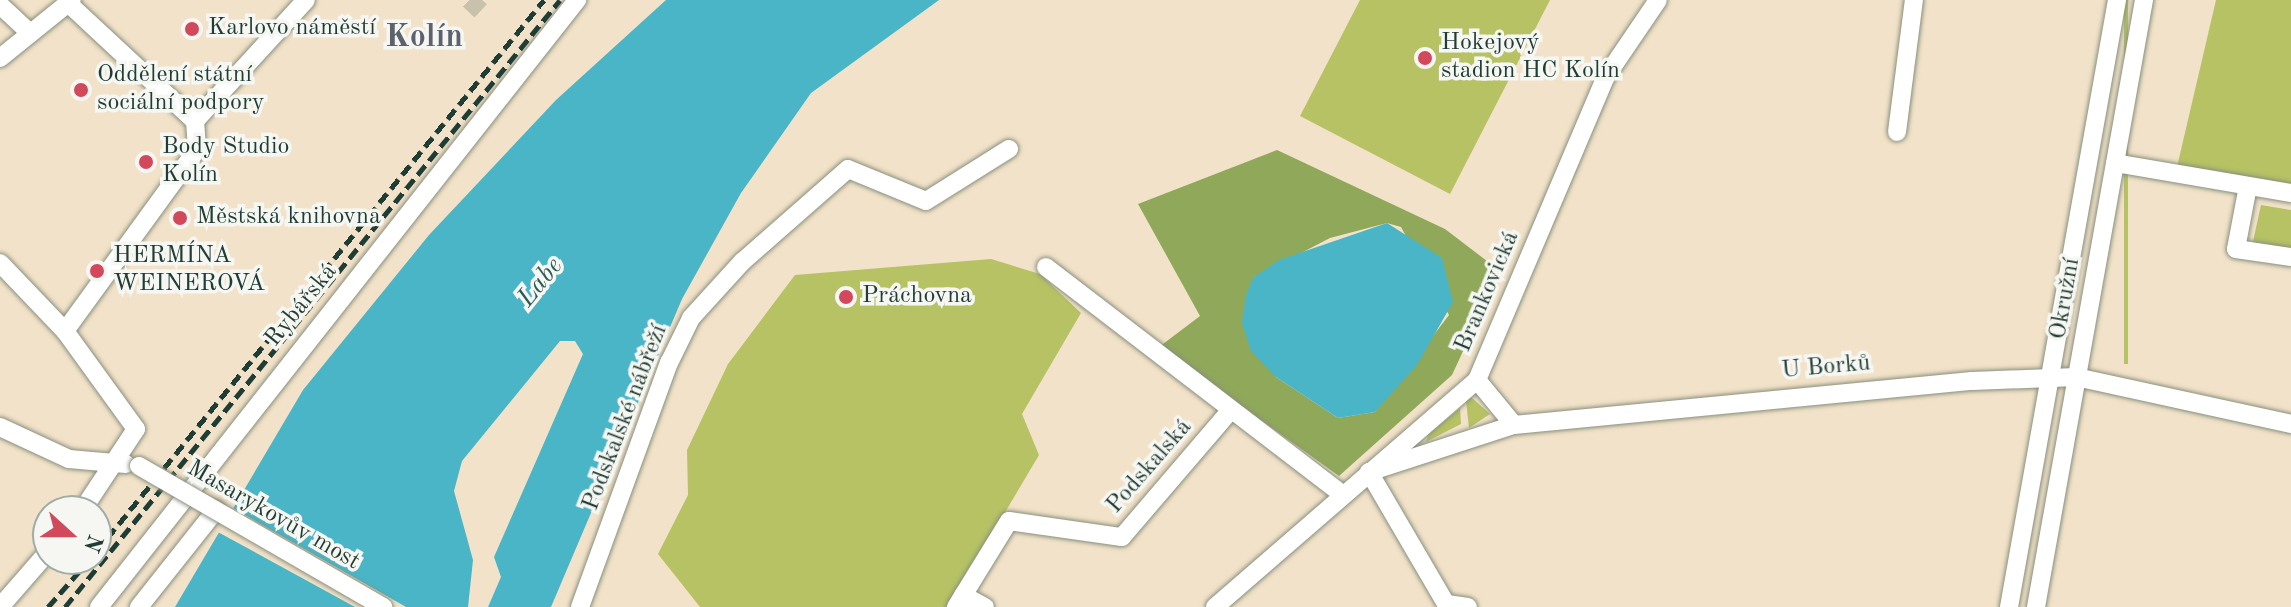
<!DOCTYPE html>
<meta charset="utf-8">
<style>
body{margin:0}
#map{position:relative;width:2291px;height:607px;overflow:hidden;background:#f2e2c9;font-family:"Old Standard TT",serif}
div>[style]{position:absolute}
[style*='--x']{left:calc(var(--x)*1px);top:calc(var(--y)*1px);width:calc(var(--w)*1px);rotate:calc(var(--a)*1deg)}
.green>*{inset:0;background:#b6c264;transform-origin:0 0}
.forest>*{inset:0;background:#90a85a}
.water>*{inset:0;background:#49b5c6}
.pier>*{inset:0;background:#f2e2c9}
.minor-tunnel>*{height:18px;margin-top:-9px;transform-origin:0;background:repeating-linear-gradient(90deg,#c8c1ab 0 18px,transparent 0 27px)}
.roads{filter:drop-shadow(0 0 2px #88907e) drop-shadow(0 0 2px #88907e)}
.minor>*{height:18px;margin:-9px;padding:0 9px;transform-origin:9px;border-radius:9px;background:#fff}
.rail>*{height:5px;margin-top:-2.5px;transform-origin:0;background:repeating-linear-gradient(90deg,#1f3d34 0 12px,transparent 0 18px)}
.bridges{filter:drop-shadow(0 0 2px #88907e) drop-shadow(0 0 2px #88907e)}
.minor-bridge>*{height:18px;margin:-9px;padding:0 9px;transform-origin:9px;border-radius:9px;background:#fff}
.dots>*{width:22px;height:22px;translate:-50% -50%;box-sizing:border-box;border:4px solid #f6f6f2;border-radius:50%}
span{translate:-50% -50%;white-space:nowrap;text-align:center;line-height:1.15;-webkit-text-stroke:7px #f6f6f2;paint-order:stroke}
.poi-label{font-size:24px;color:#1f3d34}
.left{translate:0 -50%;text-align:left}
.street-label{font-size:24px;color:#1f3d34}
.water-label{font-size:26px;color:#2a5b58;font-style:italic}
.district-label{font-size:32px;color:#5c636d;font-weight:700}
.north{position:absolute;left:32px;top:495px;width:80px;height:80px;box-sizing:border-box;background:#f6f6f2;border:2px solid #a0aca6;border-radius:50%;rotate:111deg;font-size:22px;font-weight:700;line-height:32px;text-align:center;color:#1f3d34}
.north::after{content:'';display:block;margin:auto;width:28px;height:36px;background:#d1495b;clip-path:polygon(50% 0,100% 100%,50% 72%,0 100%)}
</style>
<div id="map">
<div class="green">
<i style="clip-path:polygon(1360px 0,1550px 0,1450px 194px,1300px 116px)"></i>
<i style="left:2124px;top:0;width:4px;height:364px"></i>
<i style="clip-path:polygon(2216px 0,2291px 0,2291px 186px,2177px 167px)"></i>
<i style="clip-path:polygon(2261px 205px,2291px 210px,2291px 251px,2252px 246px)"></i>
<i style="clip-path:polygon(991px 259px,1040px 274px,1081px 313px,1022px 414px,1039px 455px,949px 607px,700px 607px,658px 554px,688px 495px,687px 450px,728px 364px,795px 275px)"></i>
<i style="clip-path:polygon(1471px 397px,1490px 414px,1469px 428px,1466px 401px)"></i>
<i style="clip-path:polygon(1460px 408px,1461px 424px,1426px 442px,1428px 435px)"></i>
</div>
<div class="forest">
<i style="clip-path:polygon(evenodd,1277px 150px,1445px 229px,1500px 271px,1452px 375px,1339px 476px,1159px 347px,1200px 316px,1138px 204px,1277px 150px,1387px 223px,1401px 227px,1449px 315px,1375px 412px,1338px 418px,1276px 377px,1253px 278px,1330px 238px,1387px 223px)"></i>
</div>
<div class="water">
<i style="clip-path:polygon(666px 0,939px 0,811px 93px,741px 193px,682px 299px,551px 607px,488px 607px,501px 577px,494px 557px,583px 354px,575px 341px,560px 341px,462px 461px,454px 491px,473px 560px,468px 607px,175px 607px,303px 390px,429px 235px,556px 100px)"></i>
<i style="clip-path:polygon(1387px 223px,1442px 258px,1453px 302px,1417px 365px,1375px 412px,1338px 418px,1276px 377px,1251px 351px,1242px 323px,1246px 295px,1253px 278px,1279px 260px)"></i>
</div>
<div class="pier">
<i style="clip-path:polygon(231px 507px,406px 607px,355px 607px,216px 531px)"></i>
</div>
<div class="minor-tunnel">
<i style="--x:469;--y:0;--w:16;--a:43"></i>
</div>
<div class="roads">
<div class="minor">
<i style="--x:69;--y:4;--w:172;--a:42.9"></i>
<i style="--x:0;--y:5;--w:40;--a:43"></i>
<i style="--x:0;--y:58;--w:92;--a:-38.9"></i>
<i style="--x:195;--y:121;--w:164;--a:-47.5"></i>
<i style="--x:1897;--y:132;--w:133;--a:-82.7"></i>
<i style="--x:2115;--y:163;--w:179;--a:9.7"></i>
<i style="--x:2248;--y:186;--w:64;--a:100.8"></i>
<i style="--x:2236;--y:249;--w:56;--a:8.3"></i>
<i style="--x:0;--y:263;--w:94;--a:46.3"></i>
<i style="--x:65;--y:331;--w:121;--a:54.1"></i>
<i style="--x:136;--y:429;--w:98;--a:123.4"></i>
<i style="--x:1046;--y:267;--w:374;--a:37.5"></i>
<i style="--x:65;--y:331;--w:225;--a:-54"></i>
<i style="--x:197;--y:149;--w:28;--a:-94"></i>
<i style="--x:1477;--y:380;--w:58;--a:50.6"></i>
<i style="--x:0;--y:427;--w:76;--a:24.9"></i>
<i style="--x:69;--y:459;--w:57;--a:5"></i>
<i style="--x:1369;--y:472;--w:152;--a:-18"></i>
<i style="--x:1514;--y:425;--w:460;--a:-5.5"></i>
<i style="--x:1972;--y:381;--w:104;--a:-2.2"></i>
<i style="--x:2076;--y:377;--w:220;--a:12.3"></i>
<i style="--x:1369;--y:472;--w:156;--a:59.7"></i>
<i style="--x:963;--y:595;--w:25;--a:29"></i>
<i style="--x:1447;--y:604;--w:21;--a:8"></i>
<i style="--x:0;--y:607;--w:73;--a:-48.9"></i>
<i style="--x:99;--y:607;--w:773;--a:-51.78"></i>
<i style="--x:139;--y:607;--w:124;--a:-51.6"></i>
<i style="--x:580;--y:607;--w:260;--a:-70"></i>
<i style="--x:669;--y:363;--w:50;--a:-63.9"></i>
<i style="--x:691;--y:318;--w:76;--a:-47.7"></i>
<i style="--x:742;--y:262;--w:141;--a:-41.3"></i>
<i style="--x:848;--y:169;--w:84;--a:22.3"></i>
<i style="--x:926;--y:201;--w:98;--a:-32.1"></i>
<i style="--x:956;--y:607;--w:101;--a:-58.4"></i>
<i style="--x:1009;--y:521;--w:114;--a:8.1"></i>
<i style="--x:1122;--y:537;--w:166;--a:-49.4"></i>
<i style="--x:1215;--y:607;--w:347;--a:-40.9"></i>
<i style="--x:1477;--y:380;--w:328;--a:-67"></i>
<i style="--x:1605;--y:78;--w:94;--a:-55.8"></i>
<i style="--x:2009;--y:607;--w:617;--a:-79.91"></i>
<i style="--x:2036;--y:607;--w:617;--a:-79.91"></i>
</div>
</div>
<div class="rail">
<i style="--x:96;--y:552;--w:711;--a:-50.94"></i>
<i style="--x:48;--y:607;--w:64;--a:-48.8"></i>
<i style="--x:65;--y:607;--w:783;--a:-50.8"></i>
</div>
<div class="bridges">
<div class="minor-bridge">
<i style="--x:139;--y:466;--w:282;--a:30"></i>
</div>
</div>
<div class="dots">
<i style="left:192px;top:29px;background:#d1495b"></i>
<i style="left:1425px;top:58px;background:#d1495b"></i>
<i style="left:81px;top:90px;background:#d1495b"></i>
<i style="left:146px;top:162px;background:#d1495b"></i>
<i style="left:180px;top:218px;background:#d1495b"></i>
<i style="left:97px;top:271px;background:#d1495b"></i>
<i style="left:846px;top:297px;background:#d1495b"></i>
</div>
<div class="poi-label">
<span class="left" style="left:208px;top:29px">Karlovo náměstí</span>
<span class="left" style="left:1441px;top:58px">Hokejový<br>stadion HC Kolín</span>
<span class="left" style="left:97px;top:90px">Oddělení státní<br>sociální podpory</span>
<span class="left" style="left:162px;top:162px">Body Studio<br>Kolín</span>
<span class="left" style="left:196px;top:218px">Městská knihovna</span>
<span class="left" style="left:113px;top:271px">HERMÍNA<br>WEINEROVÁ</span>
<span class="left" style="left:862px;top:297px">Práchovna</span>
</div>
<div class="street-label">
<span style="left:1488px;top:292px;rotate:-67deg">Brankovická</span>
<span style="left:2066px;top:299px;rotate:-80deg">Okružní</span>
<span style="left:302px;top:306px;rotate:-51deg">Rybářská</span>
<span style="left:1826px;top:368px;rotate:-5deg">U Borků</span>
<span style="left:626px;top:418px;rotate:-69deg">Podskalské nábřeží</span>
<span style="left:1150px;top:467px;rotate:-49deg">Podskalská</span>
<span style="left:273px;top:516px;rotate:30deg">Masarykovův most</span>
</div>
<div class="water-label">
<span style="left:541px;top:283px;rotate:-51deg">Labe</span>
</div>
<div class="district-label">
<span style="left:424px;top:38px">Kolín</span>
</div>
<div class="north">N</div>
</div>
